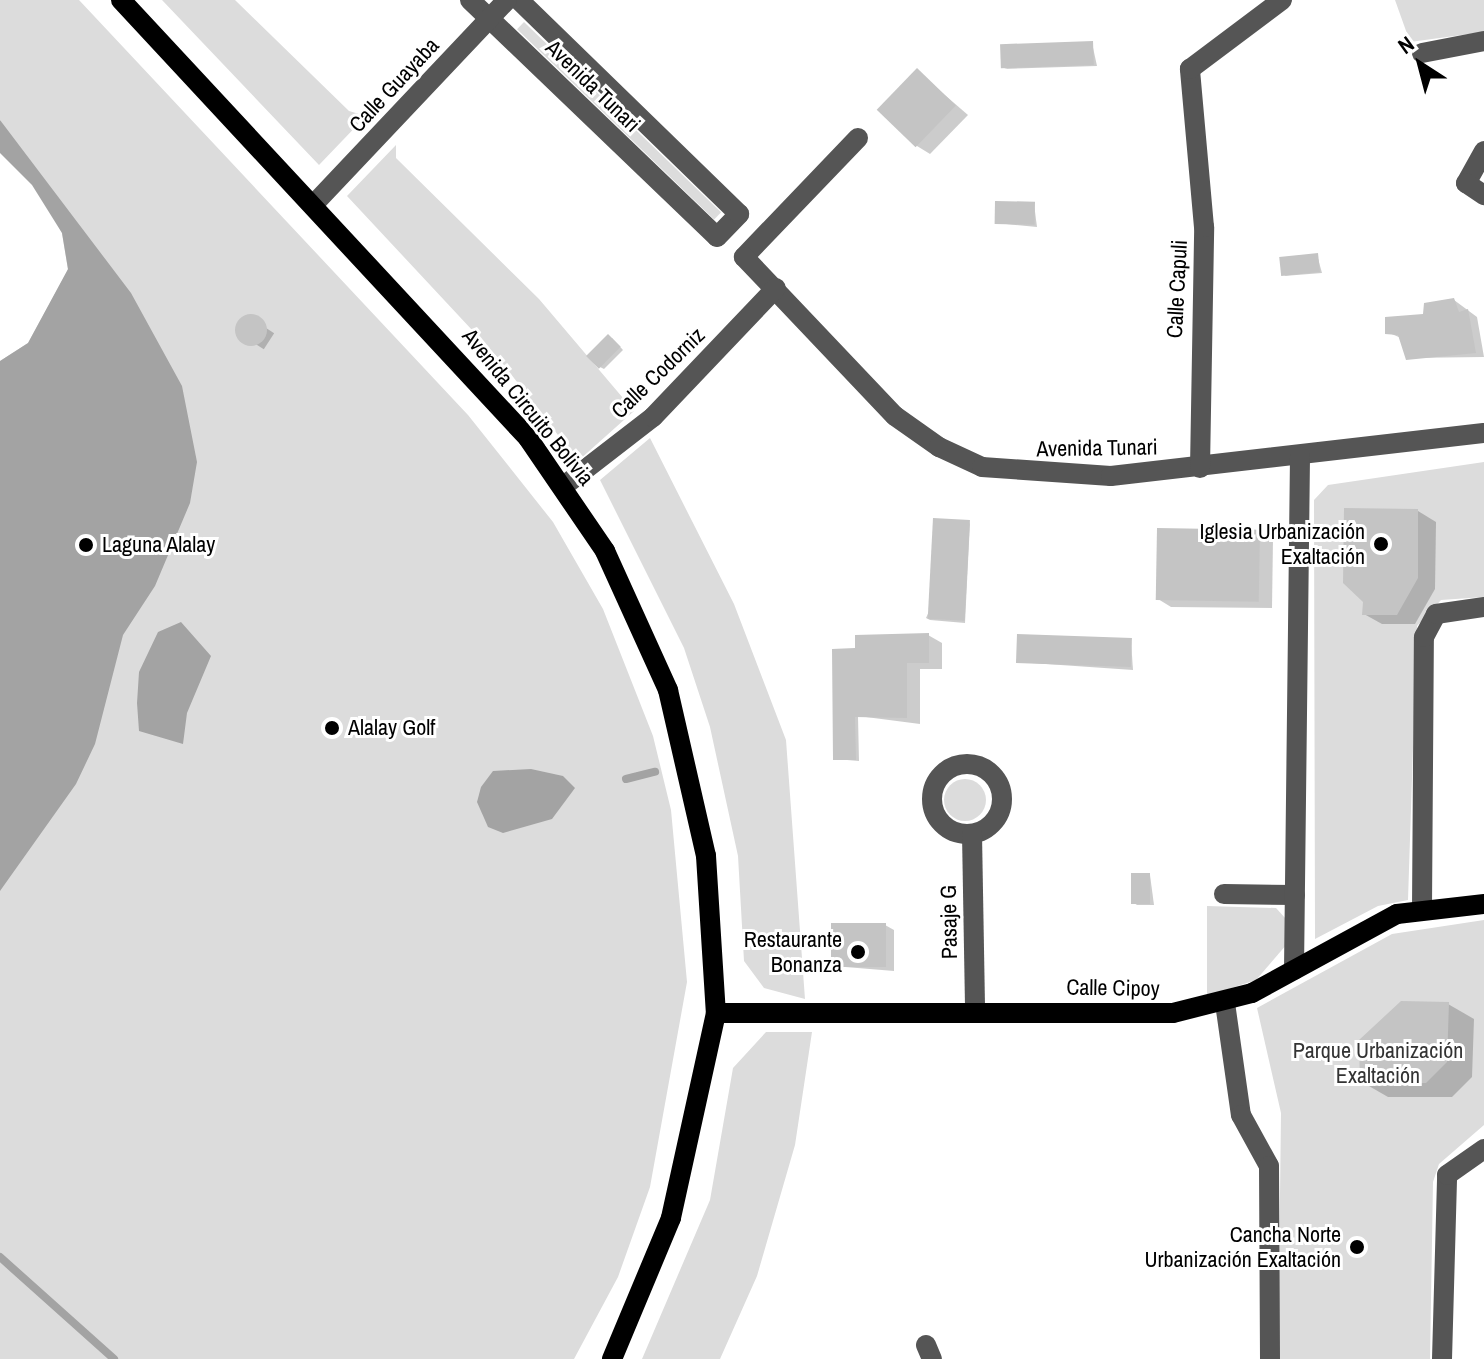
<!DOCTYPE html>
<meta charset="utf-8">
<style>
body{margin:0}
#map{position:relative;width:1484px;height:1359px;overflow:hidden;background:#fff;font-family:"Archivo Narrow",sans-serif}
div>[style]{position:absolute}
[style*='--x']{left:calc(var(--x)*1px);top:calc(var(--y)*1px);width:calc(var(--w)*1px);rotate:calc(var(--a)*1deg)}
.green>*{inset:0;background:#dcdcdc;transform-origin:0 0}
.round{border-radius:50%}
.water>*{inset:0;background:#a3a3a3}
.shadow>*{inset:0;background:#0003;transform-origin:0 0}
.stream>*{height:8px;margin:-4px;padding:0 4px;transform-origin:4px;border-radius:4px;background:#a3a3a3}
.building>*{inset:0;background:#c4c4c4;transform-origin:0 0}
.minor>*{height:20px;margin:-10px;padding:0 10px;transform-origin:10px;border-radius:10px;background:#555}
.minor>.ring{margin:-10px;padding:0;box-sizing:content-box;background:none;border:20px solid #555;border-radius:50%}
.major>*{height:20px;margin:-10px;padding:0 10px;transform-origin:10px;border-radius:10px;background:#000}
.dots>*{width:22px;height:22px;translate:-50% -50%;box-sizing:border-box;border:4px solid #fff;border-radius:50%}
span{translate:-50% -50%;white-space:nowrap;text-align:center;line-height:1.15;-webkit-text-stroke:6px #fff;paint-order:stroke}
.street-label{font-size:22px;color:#000}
.poi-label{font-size:22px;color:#000}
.right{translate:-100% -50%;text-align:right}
.left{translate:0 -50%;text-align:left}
.park-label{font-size:22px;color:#333}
.north{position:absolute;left:1380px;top:24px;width:80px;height:80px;-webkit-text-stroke:6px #fff;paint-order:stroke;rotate:324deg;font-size:22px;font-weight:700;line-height:32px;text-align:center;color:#000}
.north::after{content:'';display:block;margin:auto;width:28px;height:36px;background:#000;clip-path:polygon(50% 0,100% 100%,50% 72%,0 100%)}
</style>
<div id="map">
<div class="green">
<i style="clip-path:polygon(0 0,79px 0,468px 415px,553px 522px,603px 609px,653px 736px,671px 810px,687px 982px,650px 1187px,618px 1277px,574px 1359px,0 1359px,0 361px,28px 343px,68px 270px,62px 233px,0 120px)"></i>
<i style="clip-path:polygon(162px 0,235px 0,349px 111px,366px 116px,319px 165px)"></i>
<i style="clip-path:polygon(1395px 0,1484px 0,1484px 32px,1410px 42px)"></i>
<i style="left:524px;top:22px;width:274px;height:10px;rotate:44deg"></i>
<i style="clip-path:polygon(396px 145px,396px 158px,539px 299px,634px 411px,578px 461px,500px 360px,347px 196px)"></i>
<i style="clip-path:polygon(650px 438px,734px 604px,786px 740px,805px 999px,764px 988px,744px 961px,738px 856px,710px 727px,684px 648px,600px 480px)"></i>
<i style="clip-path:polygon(1484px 462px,1484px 597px,1441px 600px,1417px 626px,1408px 900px,1378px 906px,1315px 939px,1314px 500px,1328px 485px)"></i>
<i class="round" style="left:944px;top:779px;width:42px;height:42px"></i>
<i style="clip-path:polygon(1207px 906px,1276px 908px,1286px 919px,1287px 944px,1256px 980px,1207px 996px)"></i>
<i style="clip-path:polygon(1484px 920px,1484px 1125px,1439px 1164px,1433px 1182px,1430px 1359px,1278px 1359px,1281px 1113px,1257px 1008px,1392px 934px)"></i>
<i style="clip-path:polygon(766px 1032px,812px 1032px,795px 1145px,757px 1276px,720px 1359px,642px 1359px,710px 1200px,733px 1068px)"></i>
</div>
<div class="water">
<i style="clip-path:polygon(0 120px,131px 293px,182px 386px,197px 462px,190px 503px,155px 586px,123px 635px,95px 744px,76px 784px,0 891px,0 361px,28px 343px,68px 269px,62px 233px,32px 185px,0 153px)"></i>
<i style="clip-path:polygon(181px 622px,211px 656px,187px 713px,183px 744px,139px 731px,137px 703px,139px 672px,158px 632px)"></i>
<i style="clip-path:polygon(531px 769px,563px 776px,575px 788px,552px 819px,503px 833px,488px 827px,477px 802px,481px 787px,493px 771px)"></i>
</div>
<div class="shadow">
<i style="clip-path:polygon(1092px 43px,1097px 66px,1004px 69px)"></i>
<i style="clip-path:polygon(917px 71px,968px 115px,930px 154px,917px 146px)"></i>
<i style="clip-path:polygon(1034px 204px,1037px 227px,996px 223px)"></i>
<i style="clip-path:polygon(1317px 255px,1322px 273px,1284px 276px)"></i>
<i style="clip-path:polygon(1454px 300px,1477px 317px,1484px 357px,1407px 358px,1401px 338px,1387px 332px)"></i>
<i style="left:249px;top:317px;width:30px;height:19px;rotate:33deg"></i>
<i style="clip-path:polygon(612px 338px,623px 350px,604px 369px,600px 367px)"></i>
<i style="clip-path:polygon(1418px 511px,1436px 522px,1435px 589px,1415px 624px,1382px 624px,1364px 614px)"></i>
<i style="clip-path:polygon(970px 522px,965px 623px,930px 620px,926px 618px)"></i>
<i style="clip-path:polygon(1260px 531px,1273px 539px,1272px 608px,1171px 607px,1158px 599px)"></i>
<i style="clip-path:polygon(928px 635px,942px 643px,942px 669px,920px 669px,920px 724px,858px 716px,859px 761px,835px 759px,857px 650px)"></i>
<i style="clip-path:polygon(1131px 641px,1133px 670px,1017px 662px)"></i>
<i style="clip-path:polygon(1150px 875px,1154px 905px,1137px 905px,1134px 903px)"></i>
<i style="clip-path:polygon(885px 925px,894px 930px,894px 971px,833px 966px)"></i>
<i style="clip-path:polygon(1448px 1004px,1474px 1019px,1472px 1077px,1452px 1097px,1388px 1097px,1362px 1082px)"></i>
</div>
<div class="stream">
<i style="--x:626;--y:779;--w:30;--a:-14"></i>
<i style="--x:0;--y:1257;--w:153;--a:41.8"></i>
</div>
<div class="building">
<i style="left:1093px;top:41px;width:24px;height:93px;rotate:88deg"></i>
<i style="left:917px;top:68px;width:54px;height:58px;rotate:44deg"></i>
<i style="left:995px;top:201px;width:40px;height:23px;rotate:1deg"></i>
<i style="left:1318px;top:253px;width:19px;height:39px;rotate:84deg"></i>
<i style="clip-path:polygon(1454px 298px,1459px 312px,1468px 309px,1476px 353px,1406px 360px,1398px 335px,1385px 334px,1385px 317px,1423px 314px,1424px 303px)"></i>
<i class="round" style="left:235px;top:314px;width:32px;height:32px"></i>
<i style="left:608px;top:334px;width:18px;height:31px;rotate:45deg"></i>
<i style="clip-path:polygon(1344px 508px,1418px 509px,1418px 578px,1397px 615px,1362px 615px,1363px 602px,1343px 583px)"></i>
<i style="left:933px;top:518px;width:37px;height:101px;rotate:3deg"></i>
<i style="left:1157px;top:528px;width:103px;height:72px;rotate:1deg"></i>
<i style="clip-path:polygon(929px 633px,929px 663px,907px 663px,907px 718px,855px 717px,856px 760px,833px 760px,832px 649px,855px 648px,855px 635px)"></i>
<i style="left:1017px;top:634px;width:115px;height:29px;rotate:2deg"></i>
<i style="left:1131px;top:873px;width:19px;height:31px"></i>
<i style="left:831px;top:923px;width:55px;height:44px"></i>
<i style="clip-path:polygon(1401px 1001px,1449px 1002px,1447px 1062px,1426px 1083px,1360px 1084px,1359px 1040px)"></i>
</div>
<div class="minor">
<i style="--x:470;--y:0;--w:342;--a:43.8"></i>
<i style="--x:717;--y:237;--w:32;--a:-46"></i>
<i style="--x:739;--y:214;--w:307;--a:-135.8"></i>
<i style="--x:1422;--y:53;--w:63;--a:-11"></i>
<i style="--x:858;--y:138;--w:165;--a:133.8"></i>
<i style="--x:744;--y:257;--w:219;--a:46.5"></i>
<i style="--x:895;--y:416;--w:54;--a:35.2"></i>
<i style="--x:939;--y:447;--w:47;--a:24.9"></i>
<i style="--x:982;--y:467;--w:129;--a:4"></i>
<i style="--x:1111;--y:476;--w:375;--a:-6.6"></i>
<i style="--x:1484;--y:151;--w:37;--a:119"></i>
<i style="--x:1466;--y:183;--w:22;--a:34"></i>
<i style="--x:315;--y:203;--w:279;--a:-46.6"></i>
<i style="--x:1200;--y:468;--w:241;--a:-89"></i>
<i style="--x:1204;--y:227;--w:159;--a:-95.1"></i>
<i style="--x:1190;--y:69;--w:115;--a:-36.9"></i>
<i style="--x:565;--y:485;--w:111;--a:-37.7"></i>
<i style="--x:653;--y:417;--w:178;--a:-46.4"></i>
<i class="ring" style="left:932px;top:764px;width:50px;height:50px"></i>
<i style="--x:972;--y:834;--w:175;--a:89"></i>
<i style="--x:1224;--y:894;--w:71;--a:0.8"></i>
<i style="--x:1422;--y:908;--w:271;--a:-89.6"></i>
<i style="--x:1424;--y:637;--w:26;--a:-62"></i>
<i style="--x:1436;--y:614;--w:49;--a:-8.3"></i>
<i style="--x:1294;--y:970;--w:513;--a:-89.33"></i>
<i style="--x:1225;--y:1003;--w:113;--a:81.9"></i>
<i style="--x:1241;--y:1115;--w:58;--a:61.2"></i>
<i style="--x:1269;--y:1166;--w:193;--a:89.7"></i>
<i style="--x:926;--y:1345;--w:15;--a:67"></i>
<i style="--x:1442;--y:1359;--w:184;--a:-88.4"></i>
<i style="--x:1447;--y:1175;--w:45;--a:-35.1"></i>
</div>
<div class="major">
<i style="--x:121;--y:0;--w:598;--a:47.1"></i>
<i style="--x:528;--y:438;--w:137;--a:55.7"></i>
<i style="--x:605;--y:551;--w:153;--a:65.6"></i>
<i style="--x:668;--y:690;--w:170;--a:77.1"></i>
<i style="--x:706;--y:856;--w:157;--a:86.4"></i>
<i style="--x:716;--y:1013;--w:210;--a:102.4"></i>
<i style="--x:671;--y:1218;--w:153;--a:112.7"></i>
<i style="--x:716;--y:1013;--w:457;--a:0"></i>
<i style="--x:1173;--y:1013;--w:81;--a:-14.2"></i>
<i style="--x:1252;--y:993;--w:165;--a:-28.6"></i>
<i style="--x:1397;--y:914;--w:88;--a:-6.6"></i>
</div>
<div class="dots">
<i style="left:1381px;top:544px;background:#000"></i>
<i style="left:86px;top:545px;background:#000"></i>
<i style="left:332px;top:728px;background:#000"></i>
<i style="left:858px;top:952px;background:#000"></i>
<i style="left:1357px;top:1247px;background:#000"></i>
</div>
<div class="street-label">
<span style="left:394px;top:85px;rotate:-47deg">Calle Guayaba</span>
<span style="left:593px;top:86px;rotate:44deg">Avenida Tunari</span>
<span style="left:1177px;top:289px;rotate:-87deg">Calle Capuli</span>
<span style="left:658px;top:373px;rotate:-44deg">Calle Codorniz</span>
<span style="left:528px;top:407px;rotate:51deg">Avenida Circuito Bolivia</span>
<span style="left:1097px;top:448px;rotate:-1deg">Avenida Tunari</span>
<span style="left:949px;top:922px;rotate:-91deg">Pasaje G</span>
<span style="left:1113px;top:988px;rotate:1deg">Calle Cipoy</span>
</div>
<div class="poi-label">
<span class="right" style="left:1365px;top:544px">Iglesia Urbanización<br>Exaltación</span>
<span class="left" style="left:102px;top:545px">Laguna Alalay</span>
<span class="left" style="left:348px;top:728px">Alalay Golf</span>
<span class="right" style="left:842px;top:952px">Restaurante<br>Bonanza</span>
<span class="right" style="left:1341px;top:1247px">Cancha Norte<br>Urbanización Exaltación</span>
</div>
<div class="park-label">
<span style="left:1378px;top:1063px">Parque Urbanización<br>Exaltación</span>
</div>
<div class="north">N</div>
</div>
